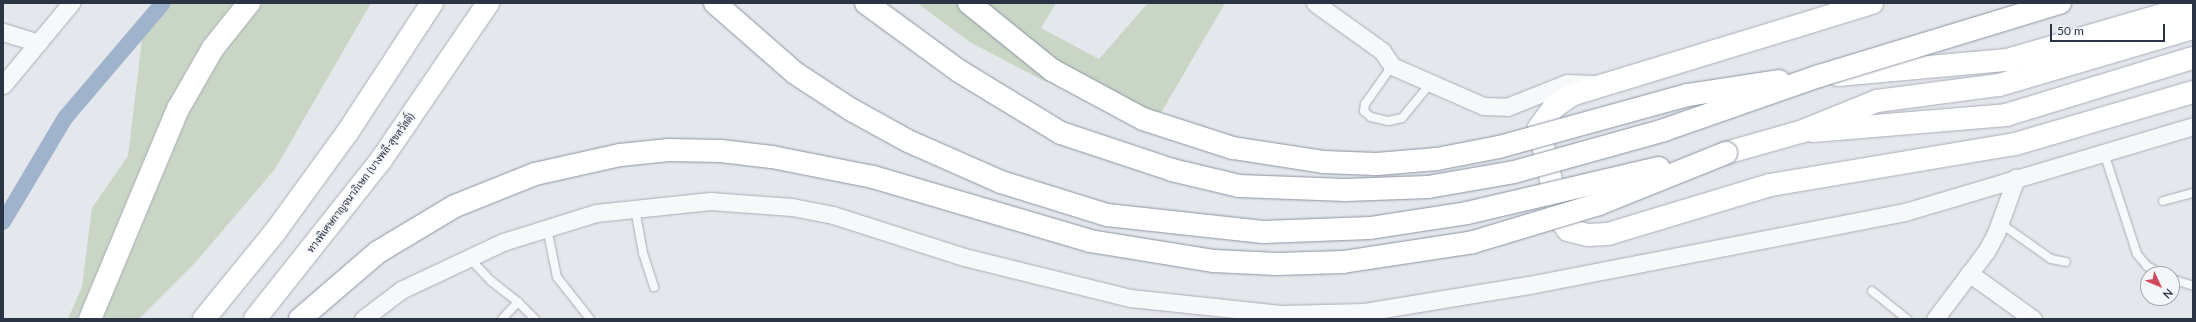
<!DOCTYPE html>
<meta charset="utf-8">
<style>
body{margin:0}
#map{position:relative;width:2196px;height:322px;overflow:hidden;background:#e4e7ec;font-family:Lato,Sarabun,sans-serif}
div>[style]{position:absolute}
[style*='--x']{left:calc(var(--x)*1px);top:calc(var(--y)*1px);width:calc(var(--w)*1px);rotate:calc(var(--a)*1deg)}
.green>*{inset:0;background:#c9d6c5}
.canal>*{height:16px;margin:-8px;padding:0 8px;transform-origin:8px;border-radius:8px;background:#9fb4cc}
.roads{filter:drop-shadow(0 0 1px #a9aeb7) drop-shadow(0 0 1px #a9aeb7)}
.service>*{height:8px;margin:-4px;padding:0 4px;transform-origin:4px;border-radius:4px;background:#f7f8fa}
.minor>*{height:17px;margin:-8.5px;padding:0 8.5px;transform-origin:8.5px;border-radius:8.5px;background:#f7f8fa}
.motorway>*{height:22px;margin:-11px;padding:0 11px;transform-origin:11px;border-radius:11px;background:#fff}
.bridges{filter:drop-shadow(0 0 1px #8b94a3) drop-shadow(0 0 1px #8b94a3)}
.motorway-bridge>*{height:22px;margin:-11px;padding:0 11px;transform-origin:11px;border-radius:11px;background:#fff}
span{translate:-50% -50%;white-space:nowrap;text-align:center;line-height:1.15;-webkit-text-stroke:3.5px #f4f6f9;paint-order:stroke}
.street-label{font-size:10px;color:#2b3445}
.frame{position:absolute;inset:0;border:4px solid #2b3445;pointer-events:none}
.north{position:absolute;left:2140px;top:266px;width:40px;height:40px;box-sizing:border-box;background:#f4f6f9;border:1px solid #a4a8b1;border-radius:50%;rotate:134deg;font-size:11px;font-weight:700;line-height:16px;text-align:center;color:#2b3445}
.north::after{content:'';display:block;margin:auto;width:14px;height:18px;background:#d1495b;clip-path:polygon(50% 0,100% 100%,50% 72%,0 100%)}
.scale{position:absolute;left:2050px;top:24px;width:115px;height:18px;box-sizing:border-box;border:2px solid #2b3445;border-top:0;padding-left:5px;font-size:12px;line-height:14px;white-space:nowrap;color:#2b3445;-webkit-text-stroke:3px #f4f6f9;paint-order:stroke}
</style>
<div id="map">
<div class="green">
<i style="clip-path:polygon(171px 3px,371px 3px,275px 169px,195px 263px,139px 319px,68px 319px,82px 287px,92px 208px,128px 156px,142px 39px)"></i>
<i style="clip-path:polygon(917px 3px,1056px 3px,1041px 28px,1099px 59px,1148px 3px,1225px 3px,1155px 123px,1038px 78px,970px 42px)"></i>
</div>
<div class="canal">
<i style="--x:3;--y:222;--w:121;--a:-59.2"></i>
<i style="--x:65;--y:118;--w:151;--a:-49.6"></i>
</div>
<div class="roads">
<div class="service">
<i style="--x:1392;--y:66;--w:47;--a:125.4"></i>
<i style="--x:1365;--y:104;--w:7;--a:98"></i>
<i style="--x:1364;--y:111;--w:9;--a:41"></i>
<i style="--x:1371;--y:117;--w:18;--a:13"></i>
<i style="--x:1389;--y:121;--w:13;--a:-13"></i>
<i style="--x:1402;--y:118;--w:44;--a:-50.5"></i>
<i style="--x:2104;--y:153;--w:106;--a:71.9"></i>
<i style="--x:2137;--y:254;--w:16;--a:50"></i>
<i style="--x:2147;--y:266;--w:17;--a:28"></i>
<i style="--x:2163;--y:201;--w:31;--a:-15"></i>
<i style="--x:635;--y:209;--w:45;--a:79.7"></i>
<i style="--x:643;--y:253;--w:36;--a:72"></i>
<i style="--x:2000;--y:223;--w:62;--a:35.2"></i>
<i style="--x:2051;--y:259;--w:15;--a:11"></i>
<i style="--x:547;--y:228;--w:50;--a:78.5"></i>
<i style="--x:557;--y:277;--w:53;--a:51.8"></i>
<i style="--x:469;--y:258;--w:32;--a:46"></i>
<i style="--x:491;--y:281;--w:34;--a:38"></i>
<i style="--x:518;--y:302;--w:23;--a:133"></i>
<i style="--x:2172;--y:279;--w:22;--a:18"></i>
<i style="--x:1872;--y:291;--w:45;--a:38.7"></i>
<i style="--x:518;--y:302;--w:24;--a:45"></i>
</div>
<div class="minor">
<i style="--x:1315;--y:3;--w:82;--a:35.6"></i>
<i style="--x:1382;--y:51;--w:18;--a:56"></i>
<i style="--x:1392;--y:66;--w:99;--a:23.7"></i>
<i style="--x:1483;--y:106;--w:24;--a:2"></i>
<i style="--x:1507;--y:107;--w:65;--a:-21.8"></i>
<i style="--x:1567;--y:83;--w:29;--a:2"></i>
<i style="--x:3;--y:32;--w:37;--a:17"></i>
<i style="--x:3;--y:85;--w:107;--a:-50.3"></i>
<i style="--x:1969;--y:273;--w:79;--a:35.7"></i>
<i style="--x:363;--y:319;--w:48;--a:-37.3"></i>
<i style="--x:401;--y:290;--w:113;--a:-25.2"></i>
<i style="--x:503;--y:242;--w:97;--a:-17.3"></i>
<i style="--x:596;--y:213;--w:115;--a:-6"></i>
<i style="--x:710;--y:201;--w:82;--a:4.2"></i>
<i style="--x:792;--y:207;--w:42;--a:11"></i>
<i style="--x:833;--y:215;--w:138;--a:17.8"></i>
<i style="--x:964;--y:257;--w:171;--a:13.9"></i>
<i style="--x:1130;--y:298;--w:152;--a:6"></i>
<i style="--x:1281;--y:314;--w:83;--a:-1.4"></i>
<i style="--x:1364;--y:312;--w:167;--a:-9.3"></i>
<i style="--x:1529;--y:285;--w:383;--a:-11"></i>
<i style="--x:1905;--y:212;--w:301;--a:-16.6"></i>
<i style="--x:1935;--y:319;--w:86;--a:-53"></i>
<i style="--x:1987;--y:250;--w:19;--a:-62"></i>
<i style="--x:1996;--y:233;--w:59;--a:-70"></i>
</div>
<div class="motorway">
<i style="--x:1872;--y:3;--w:314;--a:163"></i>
<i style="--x:1572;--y:95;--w:22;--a:146"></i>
<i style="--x:1554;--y:107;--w:26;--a:126"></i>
<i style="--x:1539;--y:128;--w:94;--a:77.1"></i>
<i style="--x:1560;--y:220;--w:13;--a:51"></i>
<i style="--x:1568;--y:230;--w:21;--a:14"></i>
<i style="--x:1588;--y:235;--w:20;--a:-3"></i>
<i style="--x:1608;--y:234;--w:169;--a:-16.8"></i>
<i style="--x:1770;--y:185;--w:248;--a:-9.5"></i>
<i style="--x:2015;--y:144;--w:185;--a:-16.3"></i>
<i style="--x:1838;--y:75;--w:170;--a:-5.1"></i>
<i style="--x:2007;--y:60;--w:194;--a:-16.2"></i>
<i style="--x:1813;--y:131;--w:194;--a:-4.7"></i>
<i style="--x:2006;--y:115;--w:195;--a:-17"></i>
<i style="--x:1726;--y:153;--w:80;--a:-15.9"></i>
<i style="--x:1803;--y:131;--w:80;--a:-22.1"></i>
<i style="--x:1877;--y:101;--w:123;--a:-7.5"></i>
<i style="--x:1999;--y:85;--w:202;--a:-16.4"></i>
<i style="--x:90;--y:319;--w:228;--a:-67.3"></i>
<i style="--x:178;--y:109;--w:70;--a:-60.2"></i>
<i style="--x:213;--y:48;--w:58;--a:-51.3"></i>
<i style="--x:204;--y:319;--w:112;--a:-50.8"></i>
<i style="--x:275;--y:232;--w:122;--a:-54"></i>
<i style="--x:347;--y:133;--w:155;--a:-56.8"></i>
<i style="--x:255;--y:319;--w:203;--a:-51.6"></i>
<i style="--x:381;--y:160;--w:190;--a:-55.7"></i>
</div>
</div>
<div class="bridges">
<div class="motorway-bridge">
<i style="--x:715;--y:3;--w:106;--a:41.2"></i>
<i style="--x:795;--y:73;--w:66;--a:33.2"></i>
<i style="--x:850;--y:109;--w:66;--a:28.9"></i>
<i style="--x:908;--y:141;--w:102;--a:23.8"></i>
<i style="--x:1001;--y:182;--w:111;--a:17.3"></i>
<i style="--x:1107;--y:215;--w:157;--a:6.2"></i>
<i style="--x:1263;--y:232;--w:107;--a:-2.1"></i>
<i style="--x:1370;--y:228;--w:98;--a:-8.8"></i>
<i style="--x:1467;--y:213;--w:197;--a:-13.2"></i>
<i style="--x:866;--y:3;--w:115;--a:36.2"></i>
<i style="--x:959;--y:71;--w:119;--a:31.3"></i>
<i style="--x:1061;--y:133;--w:117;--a:18.4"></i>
<i style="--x:1172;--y:170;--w:69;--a:13.4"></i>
<i style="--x:1239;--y:186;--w:107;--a:2.1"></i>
<i style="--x:1346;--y:190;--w:82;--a:-2.1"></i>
<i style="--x:1428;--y:187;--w:87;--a:-9.9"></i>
<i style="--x:1514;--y:172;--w:156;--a:-15.6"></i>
<i style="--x:1664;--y:130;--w:164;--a:-19.2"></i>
<i style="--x:1819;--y:76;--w:252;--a:-16.9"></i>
<i style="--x:969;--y:3;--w:107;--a:38.9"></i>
<i style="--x:1052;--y:70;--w:103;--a:28.3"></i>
<i style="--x:1143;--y:119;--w:95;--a:17.9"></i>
<i style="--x:1233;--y:148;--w:91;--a:8.8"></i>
<i style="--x:1323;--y:162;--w:54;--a:2.1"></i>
<i style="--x:1377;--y:164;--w:60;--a:-4.8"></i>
<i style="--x:1437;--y:159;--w:63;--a:-11"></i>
<i style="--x:1499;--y:147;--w:196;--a:-15.4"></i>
<i style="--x:1688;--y:95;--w:92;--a:-8.7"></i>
<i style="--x:300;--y:319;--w:103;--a:-40.7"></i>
<i style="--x:378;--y:252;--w:90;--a:-30.9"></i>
<i style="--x:455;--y:206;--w:86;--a:-21.8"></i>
<i style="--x:535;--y:174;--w:87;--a:-12.6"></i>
<i style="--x:620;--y:155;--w:49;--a:-5.8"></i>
<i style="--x:669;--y:150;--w:52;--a:1.1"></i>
<i style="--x:721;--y:151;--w:51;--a:6.7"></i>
<i style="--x:772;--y:157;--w:103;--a:11.2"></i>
<i style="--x:873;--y:177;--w:226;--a:16.4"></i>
<i style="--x:1090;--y:241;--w:126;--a:9.2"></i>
<i style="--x:1214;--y:261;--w:63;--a:2.7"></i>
<i style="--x:1277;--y:264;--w:66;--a:-1.7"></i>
<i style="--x:1343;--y:262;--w:132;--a:-8.7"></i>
<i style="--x:1473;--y:242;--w:132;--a:-16.8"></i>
<i style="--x:1599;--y:204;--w:137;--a:-21.9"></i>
</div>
</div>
<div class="street-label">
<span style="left:361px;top:183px;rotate:-53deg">ทางพิเศษกาญจนาภิเษก (บางพลี-สุขสวัสดิ์)</span>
</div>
<div class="frame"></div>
<div class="north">N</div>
<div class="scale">50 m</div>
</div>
